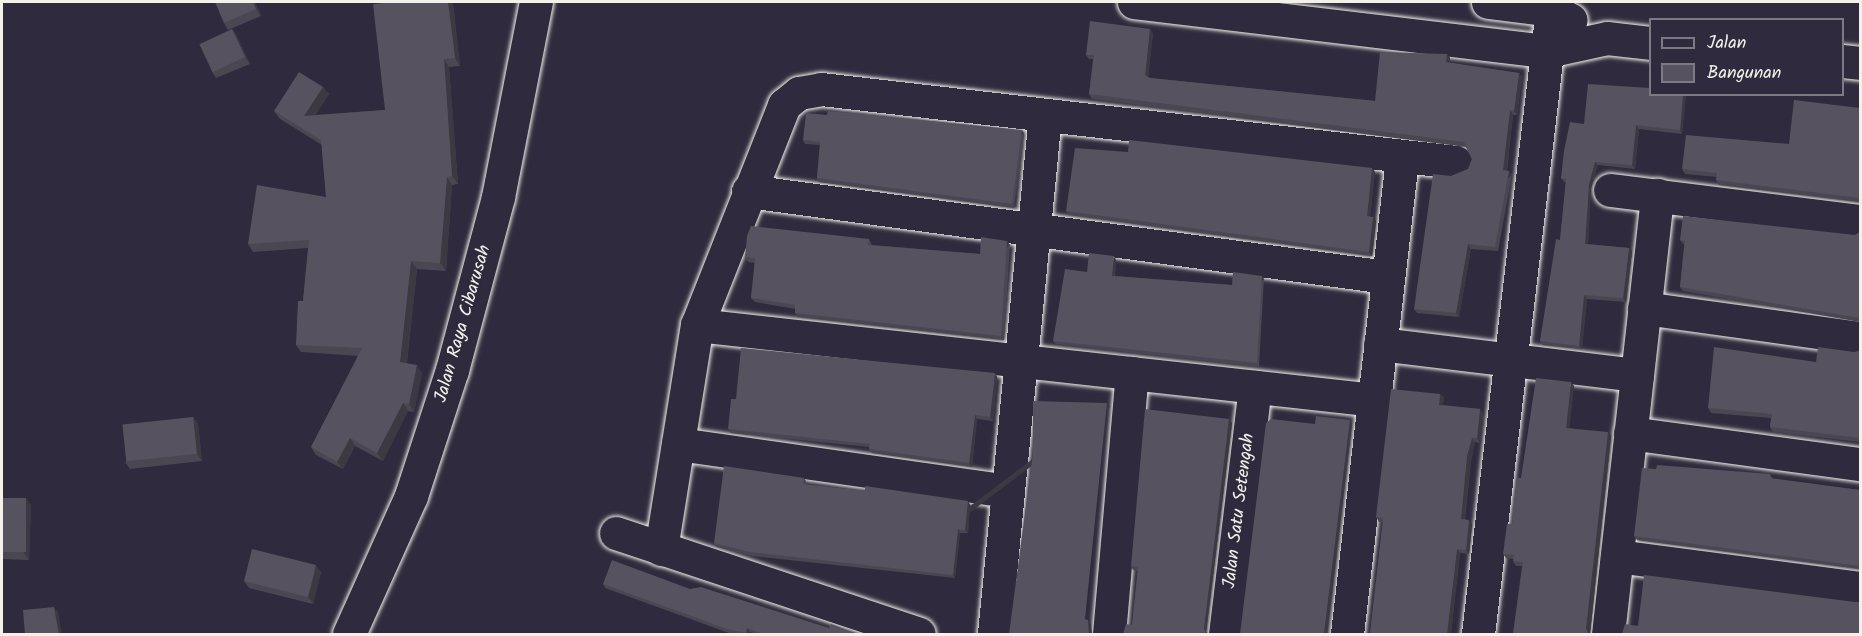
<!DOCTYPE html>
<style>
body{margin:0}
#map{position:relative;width:1862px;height:636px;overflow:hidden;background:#2f2a3d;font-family:Kalam,sans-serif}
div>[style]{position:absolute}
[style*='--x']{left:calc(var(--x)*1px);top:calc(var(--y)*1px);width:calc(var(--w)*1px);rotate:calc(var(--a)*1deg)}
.roads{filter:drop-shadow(0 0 2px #f4f1e8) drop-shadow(0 0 2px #f4f1e8)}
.minor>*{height:33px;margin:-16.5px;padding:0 16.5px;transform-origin:16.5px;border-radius:16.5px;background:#2f2a3d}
.primary>*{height:33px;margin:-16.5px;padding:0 16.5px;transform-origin:16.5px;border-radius:16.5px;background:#2f2a3d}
.wall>*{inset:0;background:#4a4752}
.shaded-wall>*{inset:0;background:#3c3942;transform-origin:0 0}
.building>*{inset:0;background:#56525f;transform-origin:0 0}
span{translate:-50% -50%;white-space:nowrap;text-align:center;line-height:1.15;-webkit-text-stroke:5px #2f2a3d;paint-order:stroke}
.street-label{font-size:18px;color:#f4f1e8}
.frame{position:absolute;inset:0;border:3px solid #f4f1e8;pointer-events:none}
.legend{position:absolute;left:1649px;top:18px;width:195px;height:78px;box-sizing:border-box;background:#2f2a3d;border:2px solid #7e7a81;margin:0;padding:8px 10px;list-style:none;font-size:18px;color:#f4f1e8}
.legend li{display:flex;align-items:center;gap:12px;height:30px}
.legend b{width:30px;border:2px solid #7e7a81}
</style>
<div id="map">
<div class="roads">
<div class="minor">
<i style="--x:1134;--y:2;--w:416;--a:6.8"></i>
<i style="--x:1547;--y:51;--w:61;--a:-12.2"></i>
<i style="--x:1607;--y:38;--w:43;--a:6.6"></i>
<i style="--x:1488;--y:2;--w:64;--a:7.1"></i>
<i style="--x:1552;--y:10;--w:21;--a:28"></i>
<i style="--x:1842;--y:61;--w:18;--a:6"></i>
<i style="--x:1610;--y:190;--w:252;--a:7.1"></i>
<i style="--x:748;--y:191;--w:645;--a:7.67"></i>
<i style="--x:1644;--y:308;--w:218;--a:7.9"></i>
<i style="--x:697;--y:325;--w:681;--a:6.32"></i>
<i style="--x:1380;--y:344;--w:259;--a:6.9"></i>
<i style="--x:1630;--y:433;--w:232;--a:7.7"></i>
<i style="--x:678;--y:444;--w:332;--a:8.1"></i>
<i style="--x:616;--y:533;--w:319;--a:18.4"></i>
<i style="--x:661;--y:549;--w:227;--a:-80.9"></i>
<i style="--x:697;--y:325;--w:237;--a:-68.4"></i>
<i style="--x:784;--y:105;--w:19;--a:-39"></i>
<i style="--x:799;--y:93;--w:22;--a:-10"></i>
<i style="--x:821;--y:89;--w:639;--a:6.56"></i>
<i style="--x:1617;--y:556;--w:245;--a:7.5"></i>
<i style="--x:994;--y:634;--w:521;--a:-84.39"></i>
<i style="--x:1109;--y:634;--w:262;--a:-85"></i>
<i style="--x:1225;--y:634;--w:249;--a:-83.1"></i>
<i style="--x:1347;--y:634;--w:481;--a:-83.4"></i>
<i style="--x:1478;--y:634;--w:628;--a:-83.24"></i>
<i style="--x:1608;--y:634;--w:442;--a:-83.6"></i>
</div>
<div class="primary">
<i style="--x:349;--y:634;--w:151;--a:-65.8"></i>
<i style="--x:411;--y:496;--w:133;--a:-72"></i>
<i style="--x:452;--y:370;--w:179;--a:-75.1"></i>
<i style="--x:498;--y:197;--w:199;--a:-79"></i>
</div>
</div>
<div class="wall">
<i style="clip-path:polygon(255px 2px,261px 16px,228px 30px,224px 23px)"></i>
<i style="clip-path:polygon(395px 2px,452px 2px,453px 3px,460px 66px,449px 67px,458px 184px,452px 185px,446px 271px,417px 269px,407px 363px,422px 373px,414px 412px,408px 411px,383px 461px,355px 446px,343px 469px,316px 455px,311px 447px,359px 356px,301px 352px,296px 345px,303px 301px,308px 248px,253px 252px,248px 244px,326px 197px,322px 145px,280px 119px,274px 111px,323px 87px,329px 94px,315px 115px,385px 110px)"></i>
<i style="clip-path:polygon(232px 29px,237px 36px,250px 64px,216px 78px,212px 72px)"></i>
<i style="clip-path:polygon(1153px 33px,1148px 77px,1150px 78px,1375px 101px,1447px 54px,1450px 58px,1449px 63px,1519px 73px,1522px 77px,1517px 115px,1513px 115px,1507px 171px,1512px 175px,1498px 251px,1471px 249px,1459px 317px,1417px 313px,1414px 309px,1451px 176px,1468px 169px,1472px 159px,1466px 147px,1092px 99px,1089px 94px,1093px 59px,1089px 59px,1086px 55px)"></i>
<i style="clip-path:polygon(1650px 94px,1686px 94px,1682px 134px,1639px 129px,1635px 169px,1598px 165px,1591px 188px,1588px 244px,1629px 248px,1632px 251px,1626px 302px,1587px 299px,1582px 349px,1543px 345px,1540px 341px,1560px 240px,1566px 182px,1564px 182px,1561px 178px,1584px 124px)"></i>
<i style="clip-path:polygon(1860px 108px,1860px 202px,1719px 185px,1716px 180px,1717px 177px,1685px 174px,1682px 169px,1789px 144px)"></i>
<i style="clip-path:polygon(1024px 134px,1014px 208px,819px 182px,817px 178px,820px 145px,805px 144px,803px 140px)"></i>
<i style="clip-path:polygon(1372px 168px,1375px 172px,1370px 217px,1373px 217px,1376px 221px,1372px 256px,1069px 215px,1066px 211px)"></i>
<i style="clip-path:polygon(1860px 232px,1860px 322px,1683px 291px,1680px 287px,1684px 245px,1680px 240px,1855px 235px)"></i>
<i style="clip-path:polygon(869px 239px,872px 245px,980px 254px,1010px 245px,1004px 340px,798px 317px,795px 313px,795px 309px,755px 302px,751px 298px,755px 263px,748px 262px,745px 257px)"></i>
<i style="clip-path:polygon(1116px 260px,1115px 276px,1232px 285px,1264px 279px,1259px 367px,1056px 344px,1053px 341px,1087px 272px)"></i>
<i style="clip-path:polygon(1860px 351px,1860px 442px,1773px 432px,1770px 427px,1771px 418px,1711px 413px,1708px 408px,1854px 352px)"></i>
<i style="clip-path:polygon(995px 373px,997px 377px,993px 421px,977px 419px,972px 467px,872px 453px,869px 449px,869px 447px,731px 433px,728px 429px,736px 399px)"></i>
<i style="clip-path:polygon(1574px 386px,1569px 428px,1611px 436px,1590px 634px,1513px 634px,1522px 566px,1516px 566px,1513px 561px,1514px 559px,1506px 558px,1503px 554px,1512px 524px,1521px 478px)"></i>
<i style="clip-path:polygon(1440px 394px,1444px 398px,1443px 405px,1480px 409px,1483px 413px,1480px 443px,1475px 442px,1471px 461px,1465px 519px,1472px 524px,1469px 554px,1460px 553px,1451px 634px,1370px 634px,1383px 522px,1379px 522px,1376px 517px)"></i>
<i style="clip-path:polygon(193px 417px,198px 424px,202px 461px,130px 469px,125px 462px)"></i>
<i style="clip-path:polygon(1232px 423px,1206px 632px,1208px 634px,1123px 634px,1132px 625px,1138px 571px,1133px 570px,1131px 566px)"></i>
<i style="clip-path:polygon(1656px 469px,1770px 474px,1773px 479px,1860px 490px,1860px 569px,1637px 540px,1634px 536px)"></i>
<i style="clip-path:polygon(804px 478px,806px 481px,806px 485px,968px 501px,970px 505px,968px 533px,960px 533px,955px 578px,752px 556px,717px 547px,714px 543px)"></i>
<i style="clip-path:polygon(2px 498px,31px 505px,29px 560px,2px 559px)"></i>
<i style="clip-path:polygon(321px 572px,313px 604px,249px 588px,244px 581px)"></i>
<i style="clip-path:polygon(603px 584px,690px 589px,829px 628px,857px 634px,756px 634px,750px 632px,749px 634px,729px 633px,605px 588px)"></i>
</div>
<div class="shaded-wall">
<i style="clip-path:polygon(253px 2px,255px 2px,261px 16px,256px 9px)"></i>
<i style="clip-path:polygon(448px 2px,452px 2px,453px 3px,460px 66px,455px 58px)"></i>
<i style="clip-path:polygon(232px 29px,237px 36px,250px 64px,245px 57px)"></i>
<i style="clip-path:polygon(1150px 29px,1153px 33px,1148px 79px,1145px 75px)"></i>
<i style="clip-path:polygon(1447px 54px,1450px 58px,1449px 66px,1446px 62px)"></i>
<i style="clip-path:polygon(444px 59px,449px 67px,458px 184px,452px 176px)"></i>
<i style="clip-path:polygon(1519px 73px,1522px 77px,1517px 115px,1514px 111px)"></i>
<i style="clip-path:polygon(323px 87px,329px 94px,310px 124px,304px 116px)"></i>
<i style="clip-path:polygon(1683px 94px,1686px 94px,1682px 134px,1680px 130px)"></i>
<i style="clip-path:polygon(1510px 110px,1513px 115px,1506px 175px,1503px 170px)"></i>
<i style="clip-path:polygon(1636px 125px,1639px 129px,1635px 169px,1632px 165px)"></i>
<i style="left:1022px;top:130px;width:4px;height:75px;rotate:63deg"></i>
<i style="clip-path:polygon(1595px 162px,1598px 165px,1591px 188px,1588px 248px,1585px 244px,1589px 184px)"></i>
<i style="clip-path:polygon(1372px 168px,1375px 172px,1370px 220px,1367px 216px)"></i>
<i style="left:1509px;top:171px;width:5px;height:77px;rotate:53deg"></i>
<i style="clip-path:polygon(447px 177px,452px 185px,446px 271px,440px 263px)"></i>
<i style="clip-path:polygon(1373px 217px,1376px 221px,1372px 256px,1369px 252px)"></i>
<i style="left:1007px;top:241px;width:5px;height:95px;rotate:53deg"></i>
<i style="clip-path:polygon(1468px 244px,1471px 249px,1459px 317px,1456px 313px)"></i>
<i style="clip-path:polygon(1629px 248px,1632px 251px,1626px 302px,1623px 298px)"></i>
<i style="clip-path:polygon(1114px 256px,1116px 260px,1114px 280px,1112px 276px)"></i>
<i style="clip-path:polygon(411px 261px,417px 269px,406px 369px,400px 362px)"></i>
<i style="left:1262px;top:276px;width:4px;height:87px;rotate:56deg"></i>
<i style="clip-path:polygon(1584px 295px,1587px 299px,1582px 349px,1579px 346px)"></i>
<i style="clip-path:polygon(417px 365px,422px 373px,414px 412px,409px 404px)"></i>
<i style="clip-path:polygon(995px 373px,997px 377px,993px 421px,990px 417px)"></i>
<i style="clip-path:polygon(1571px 382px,1574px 386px,1569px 432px,1566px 428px)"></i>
<i style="clip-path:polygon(1440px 394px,1444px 398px,1442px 409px,1439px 405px)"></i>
<i style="clip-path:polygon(403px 403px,408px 411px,383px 461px,377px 453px)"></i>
<i style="left:1107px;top:403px;width:5px;height:217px;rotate:53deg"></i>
<i style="clip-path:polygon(1480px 409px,1483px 413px,1480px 443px,1477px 438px)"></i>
<i style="clip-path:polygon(975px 415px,977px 419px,972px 467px,969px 463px)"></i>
<i style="clip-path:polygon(193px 417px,198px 424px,202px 461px,197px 454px)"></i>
<i style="clip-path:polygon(1229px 419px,1232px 423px,1206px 632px,1208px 634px,1206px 634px,1204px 628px)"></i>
<i style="clip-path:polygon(1350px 420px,1352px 424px,1327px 634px,1324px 634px)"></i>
<i style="clip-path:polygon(1608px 432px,1611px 436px,1590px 634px,1588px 634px,1586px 628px)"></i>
<i style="clip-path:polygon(350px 438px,355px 446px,343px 469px,337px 462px)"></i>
<i style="clip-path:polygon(1472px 438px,1475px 442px,1471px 461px,1464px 523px,1461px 519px,1467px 456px)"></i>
<i style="clip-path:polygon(26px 498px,31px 505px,29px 560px,24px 553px)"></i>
<i style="clip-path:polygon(968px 501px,970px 505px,968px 533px,965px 530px)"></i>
<i style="clip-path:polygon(1469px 520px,1472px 524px,1469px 554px,1466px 550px)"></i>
<i style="clip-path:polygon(958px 529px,960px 533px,955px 578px,953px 575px)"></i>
<i style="clip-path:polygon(1457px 549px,1460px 553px,1451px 634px,1447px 634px)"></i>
<i style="clip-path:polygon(316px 565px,321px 572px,313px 604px,308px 597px)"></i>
<i style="clip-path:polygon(54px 607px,58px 612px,62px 634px,59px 634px)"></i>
<i style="clip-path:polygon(1088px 620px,1091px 624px,1092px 634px,1089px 634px)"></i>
<i style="clip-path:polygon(747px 628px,750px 632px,749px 634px,747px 634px,746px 633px)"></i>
</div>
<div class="building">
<i style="clip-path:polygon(215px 2px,253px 2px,256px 9px,224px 23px)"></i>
<i style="clip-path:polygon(395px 2px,448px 2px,455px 58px,444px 59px,452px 176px,447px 177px,440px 263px,411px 261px,400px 362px,417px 365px,409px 404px,403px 403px,377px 453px,350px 438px,337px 462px,311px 447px,362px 348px,296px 345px,298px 301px,303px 301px,309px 240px,248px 244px,257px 185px,326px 197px,321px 140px,274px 111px,299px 72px,323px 87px,304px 116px,385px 110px,373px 4px)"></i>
<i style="clip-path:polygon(1090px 21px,1150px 29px,1145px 75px,1150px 78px,1375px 101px,1380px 52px,1447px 54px,1446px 62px,1519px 73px,1514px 111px,1510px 110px,1503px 170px,1509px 171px,1495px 247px,1468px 244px,1456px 313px,1414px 309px,1433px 174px,1451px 176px,1468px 169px,1472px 159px,1464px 142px,1089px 94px,1094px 55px,1086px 55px)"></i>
<i style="left:232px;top:29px;width:31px;height:36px;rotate:65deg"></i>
<i style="clip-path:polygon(1588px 84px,1650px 88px,1650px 94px,1683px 94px,1680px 130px,1636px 125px,1632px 165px,1595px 162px,1589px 184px,1585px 244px,1629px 248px,1623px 298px,1584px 295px,1579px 346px,1540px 341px,1556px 239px,1560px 240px,1566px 179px,1561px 178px,1564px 151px,1570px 122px,1584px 124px)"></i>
<i style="clip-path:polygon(1794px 100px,1860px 108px,1860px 199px,1859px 198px,1716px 180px,1717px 173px,1682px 169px,1686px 135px,1789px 144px)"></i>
<i style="clip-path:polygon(828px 111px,1022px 130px,1012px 204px,817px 178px,820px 142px,803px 140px,806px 113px,827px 115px)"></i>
<i style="clip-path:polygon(1129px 140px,1372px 168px,1367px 216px,1373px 217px,1369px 252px,1066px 211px,1075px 148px,1128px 152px)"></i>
<i style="clip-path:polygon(1683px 216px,1855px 235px,1860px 232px,1860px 318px,1680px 287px,1685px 241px,1680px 240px)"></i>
<i style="clip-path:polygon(751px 226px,869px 239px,868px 245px,980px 254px,981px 237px,1007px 241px,1001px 336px,795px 313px,795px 305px,751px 298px,755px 258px,745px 257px,747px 236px)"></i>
<i style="clip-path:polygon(1089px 253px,1114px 256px,1112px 276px,1232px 285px,1233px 272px,1262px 276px,1257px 363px,1053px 341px,1065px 269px,1087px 272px)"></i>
<i style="clip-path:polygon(1714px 347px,1816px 362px,1818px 347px,1854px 352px,1860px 351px,1860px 438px,1770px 427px,1772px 414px,1708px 408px)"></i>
<i style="clip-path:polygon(741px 348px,995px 373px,990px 417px,975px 415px,969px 463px,869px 449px,870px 444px,728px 429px,731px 399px,736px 399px)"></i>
<i style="clip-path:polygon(1536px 378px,1571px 382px,1566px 428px,1608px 432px,1586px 628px,1588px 634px,1513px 634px,1523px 562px,1513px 561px,1514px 555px,1503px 554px,1507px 524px,1512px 524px,1517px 478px,1521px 478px)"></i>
<i style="clip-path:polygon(1391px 389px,1440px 394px,1439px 405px,1480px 409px,1477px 438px,1472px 438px,1467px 456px,1461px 519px,1469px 520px,1466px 550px,1457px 549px,1447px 634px,1370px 634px,1383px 518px,1376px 517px)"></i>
<i style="clip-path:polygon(1033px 401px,1107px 403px,1085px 619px,1088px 620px,1089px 634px,1009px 634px,1033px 453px)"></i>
<i style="clip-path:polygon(1145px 409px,1229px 419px,1204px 628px,1206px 634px,1123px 634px,1126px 624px,1132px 625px,1138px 567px,1131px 566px)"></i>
<i style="clip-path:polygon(1316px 416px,1350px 420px,1324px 634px,1240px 634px,1266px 423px,1271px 419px,1315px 424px)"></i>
<i style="left:193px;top:417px;width:37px;height:71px;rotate:84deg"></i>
<i style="clip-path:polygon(1657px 465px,1770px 474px,1770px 478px,1860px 490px,1860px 566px,1634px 536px,1642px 468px,1656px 469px)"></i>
<i style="clip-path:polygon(724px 466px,804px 478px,803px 484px,858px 490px,865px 490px,865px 486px,968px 501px,965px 530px,958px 529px,953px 575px,750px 552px,714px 543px)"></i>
<i style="left:2px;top:498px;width:24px;height:54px"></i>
<i style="left:252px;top:549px;width:66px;height:33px;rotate:14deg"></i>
<i style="clip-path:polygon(612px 560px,690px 589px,701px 587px,829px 628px,831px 624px,857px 634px,763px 634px,747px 628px,746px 633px,727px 629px,603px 584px)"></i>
<i style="clip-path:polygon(1644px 575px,1855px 602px,1860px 602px,1860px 634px,1622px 634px,1625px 624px,1638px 626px)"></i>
<i style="clip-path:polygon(54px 607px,59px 634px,25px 634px,23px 610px)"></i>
</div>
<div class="street-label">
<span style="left:464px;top:324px;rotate:-74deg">Jalan Raya Cibarusah</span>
<span style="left:1240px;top:511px;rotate:-83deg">Jalan Satu Setengah</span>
</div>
<div class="frame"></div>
<ul class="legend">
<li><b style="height:8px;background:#2f2a3d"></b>Jalan</li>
<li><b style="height:16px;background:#56525f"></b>Bangunan</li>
</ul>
</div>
